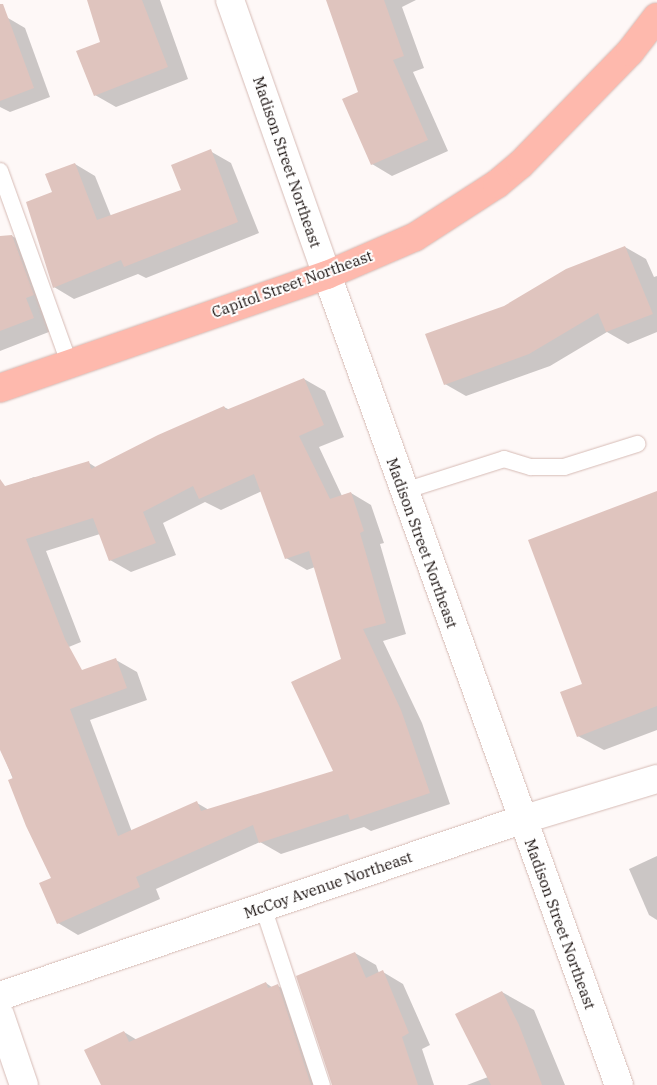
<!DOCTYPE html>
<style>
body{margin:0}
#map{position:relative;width:657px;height:1085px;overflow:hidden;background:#fef8f7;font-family:"IBM Plex Serif",serif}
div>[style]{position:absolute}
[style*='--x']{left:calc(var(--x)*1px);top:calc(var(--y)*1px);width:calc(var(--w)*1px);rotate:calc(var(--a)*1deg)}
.shadow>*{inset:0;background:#0003}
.building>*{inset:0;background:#dfc4be}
.roads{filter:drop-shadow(0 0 1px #d6bbb5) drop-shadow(0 0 1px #d6bbb5)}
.service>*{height:16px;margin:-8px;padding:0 8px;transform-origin:8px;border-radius:8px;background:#fff}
.minor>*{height:28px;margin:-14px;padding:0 14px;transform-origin:14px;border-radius:14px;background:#fff}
.tertiary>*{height:28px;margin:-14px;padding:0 14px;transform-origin:14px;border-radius:14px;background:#fff}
.primary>*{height:28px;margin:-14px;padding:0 14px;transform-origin:14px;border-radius:14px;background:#feb9ad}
span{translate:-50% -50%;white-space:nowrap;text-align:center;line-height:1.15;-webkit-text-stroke:4px #fff;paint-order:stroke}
.street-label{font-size:15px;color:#150c0a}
</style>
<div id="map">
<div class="shadow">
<i style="clip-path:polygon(88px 0,160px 0,188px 79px,116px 107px,95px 95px,102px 42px)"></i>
<i style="clip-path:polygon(328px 0,416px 0,402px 7px,424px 68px,413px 72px,448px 151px,392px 176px,372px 164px,360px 93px)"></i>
<i style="clip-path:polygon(8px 18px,25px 28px,50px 97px,10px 112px,0 107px,0 21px)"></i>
<i style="clip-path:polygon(210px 151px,231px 163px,259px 233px,146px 278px,138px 274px,74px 299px,54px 287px,54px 193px,75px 164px,95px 176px,111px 216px,182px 191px)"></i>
<i style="clip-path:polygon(12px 236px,33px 248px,54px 330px,0 351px,0 240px)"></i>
<i style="clip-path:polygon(625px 247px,646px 259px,654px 277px,657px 276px,657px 332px,628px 344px,607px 332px,550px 366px,466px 396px,445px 384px,504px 307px)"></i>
<i style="clip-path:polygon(304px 379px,325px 391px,344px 437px,319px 447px,342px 496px,351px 493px,371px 505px,384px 543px,380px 544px,406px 634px,383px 641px,422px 723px,450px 804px,371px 831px,364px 827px,281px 854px,260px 842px,156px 889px,160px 899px,78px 935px,58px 923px,53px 878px,0 747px,0 714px,116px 660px,137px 672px,147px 700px,90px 720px,132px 832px,197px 803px,209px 810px,335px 772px,342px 660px,315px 567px,307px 570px,286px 558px,262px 491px,221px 510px,205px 502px,163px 523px,176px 555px,131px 572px,110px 560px,100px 534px,46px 551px,81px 642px,0 675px,0 490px,34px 477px,38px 479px,89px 463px,97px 468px,224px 407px,230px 410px)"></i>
<i style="clip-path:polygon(657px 493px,657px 730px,604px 750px,578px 736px,584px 685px)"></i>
<i style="clip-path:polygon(657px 856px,657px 920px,649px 915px,629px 869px)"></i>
<i style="clip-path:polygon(355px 953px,376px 965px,379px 973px,383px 972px,403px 984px,430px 1045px,422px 1049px,434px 1085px,348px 1085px)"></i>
<i style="clip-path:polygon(266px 983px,273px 988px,278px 986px,299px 998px,328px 1085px,102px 1085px,124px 1032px,137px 1040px)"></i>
<i style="clip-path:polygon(502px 992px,534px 1010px,565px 1085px,467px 1085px,488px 1077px)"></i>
</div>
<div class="building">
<i style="clip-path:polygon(87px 0,142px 0,168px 67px,94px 96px,76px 51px,100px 42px)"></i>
<i style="clip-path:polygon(326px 0,384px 0,404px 56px,393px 60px,428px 140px,371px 165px,342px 99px,358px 92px)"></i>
<i style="clip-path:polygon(0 4px,3px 4px,34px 88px,0 101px)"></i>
<i style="clip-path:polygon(211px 149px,238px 222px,124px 267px,121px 260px,53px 288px,26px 202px,52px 192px,45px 174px,75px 163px,97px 220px,181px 190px,171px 165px)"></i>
<i style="clip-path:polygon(12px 235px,34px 295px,26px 298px,34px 318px,0 331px,0 236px)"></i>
<i style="clip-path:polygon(625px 246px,653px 314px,606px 332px,598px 313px,529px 354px,444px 385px,425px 334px,504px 306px,566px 269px)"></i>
<i style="clip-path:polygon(evenodd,304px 378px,324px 425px,299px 436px,330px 499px,351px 492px,364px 531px,360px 533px,386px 623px,363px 629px,401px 710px,430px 793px,350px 820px,348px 814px,259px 843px,253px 825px,136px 877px,140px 887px,57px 924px,39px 883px,51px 878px,26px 826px,8px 780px,13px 778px,0 750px,0 479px,5px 486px,89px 461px,91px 469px,158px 435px,224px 406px,226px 410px,304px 378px,254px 474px,285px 559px,309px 551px,341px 659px,291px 682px,333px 771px,201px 811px,197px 801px,118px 836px,70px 709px,127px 688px,116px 658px,82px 670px,65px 639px,26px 539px,93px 518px,109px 561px,156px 543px,143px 512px,193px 486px,199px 499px,254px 474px)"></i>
<i style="clip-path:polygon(657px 491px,657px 706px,577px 737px,560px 692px,582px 684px,528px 540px)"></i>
<i style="clip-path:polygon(355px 952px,366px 978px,383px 970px,409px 1033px,402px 1037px,418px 1085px,332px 1085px,296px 976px)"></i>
<i style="clip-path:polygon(266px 982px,268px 988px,278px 984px,311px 1085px,101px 1085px,84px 1050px,124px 1031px,129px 1042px)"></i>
<i style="clip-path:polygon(502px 991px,519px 1025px,542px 1085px,491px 1085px,455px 1014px)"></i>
</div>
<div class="roads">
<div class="service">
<i style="--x:0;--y:171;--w:204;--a:70.2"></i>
<i style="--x:404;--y:491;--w:105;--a:-17.7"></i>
<i style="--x:504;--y:459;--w:28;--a:17"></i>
<i style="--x:531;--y:467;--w:33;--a:0"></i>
<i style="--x:564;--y:467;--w:77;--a:-17.5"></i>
<i style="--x:263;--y:907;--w:188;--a:71.7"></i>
</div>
<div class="minor">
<i style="--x:327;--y:275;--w:861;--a:70.18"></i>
<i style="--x:0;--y:996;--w:550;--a:-18.67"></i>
<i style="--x:521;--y:820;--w:142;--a:-16.8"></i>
<i style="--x:0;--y:1015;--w:74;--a:71.1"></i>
</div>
<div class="tertiary">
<i style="--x:230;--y:0;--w:292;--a:70.6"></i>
</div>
<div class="primary">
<i style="--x:0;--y:388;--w:346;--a:-19.1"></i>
<i style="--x:327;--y:275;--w:96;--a:-23.4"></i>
<i style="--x:415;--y:237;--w:98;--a:-32.9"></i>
<i style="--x:497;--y:184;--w:30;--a:-40"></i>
<i style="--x:520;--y:165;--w:158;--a:-45.8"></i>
<i style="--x:630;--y:52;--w:44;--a:-52.4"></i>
</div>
</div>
<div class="street-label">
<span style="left:287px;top:162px;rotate:71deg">Madison Street Northeast</span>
<span style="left:292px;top:284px;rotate:-20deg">Capitol Street Northeast</span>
<span style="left:422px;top:543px;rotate:70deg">Madison Street Northeast</span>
<span style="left:328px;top:885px;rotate:-19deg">McCoy Avenue Northeast</span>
<span style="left:560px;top:924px;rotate:70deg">Madison Street Northeast</span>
</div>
</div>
